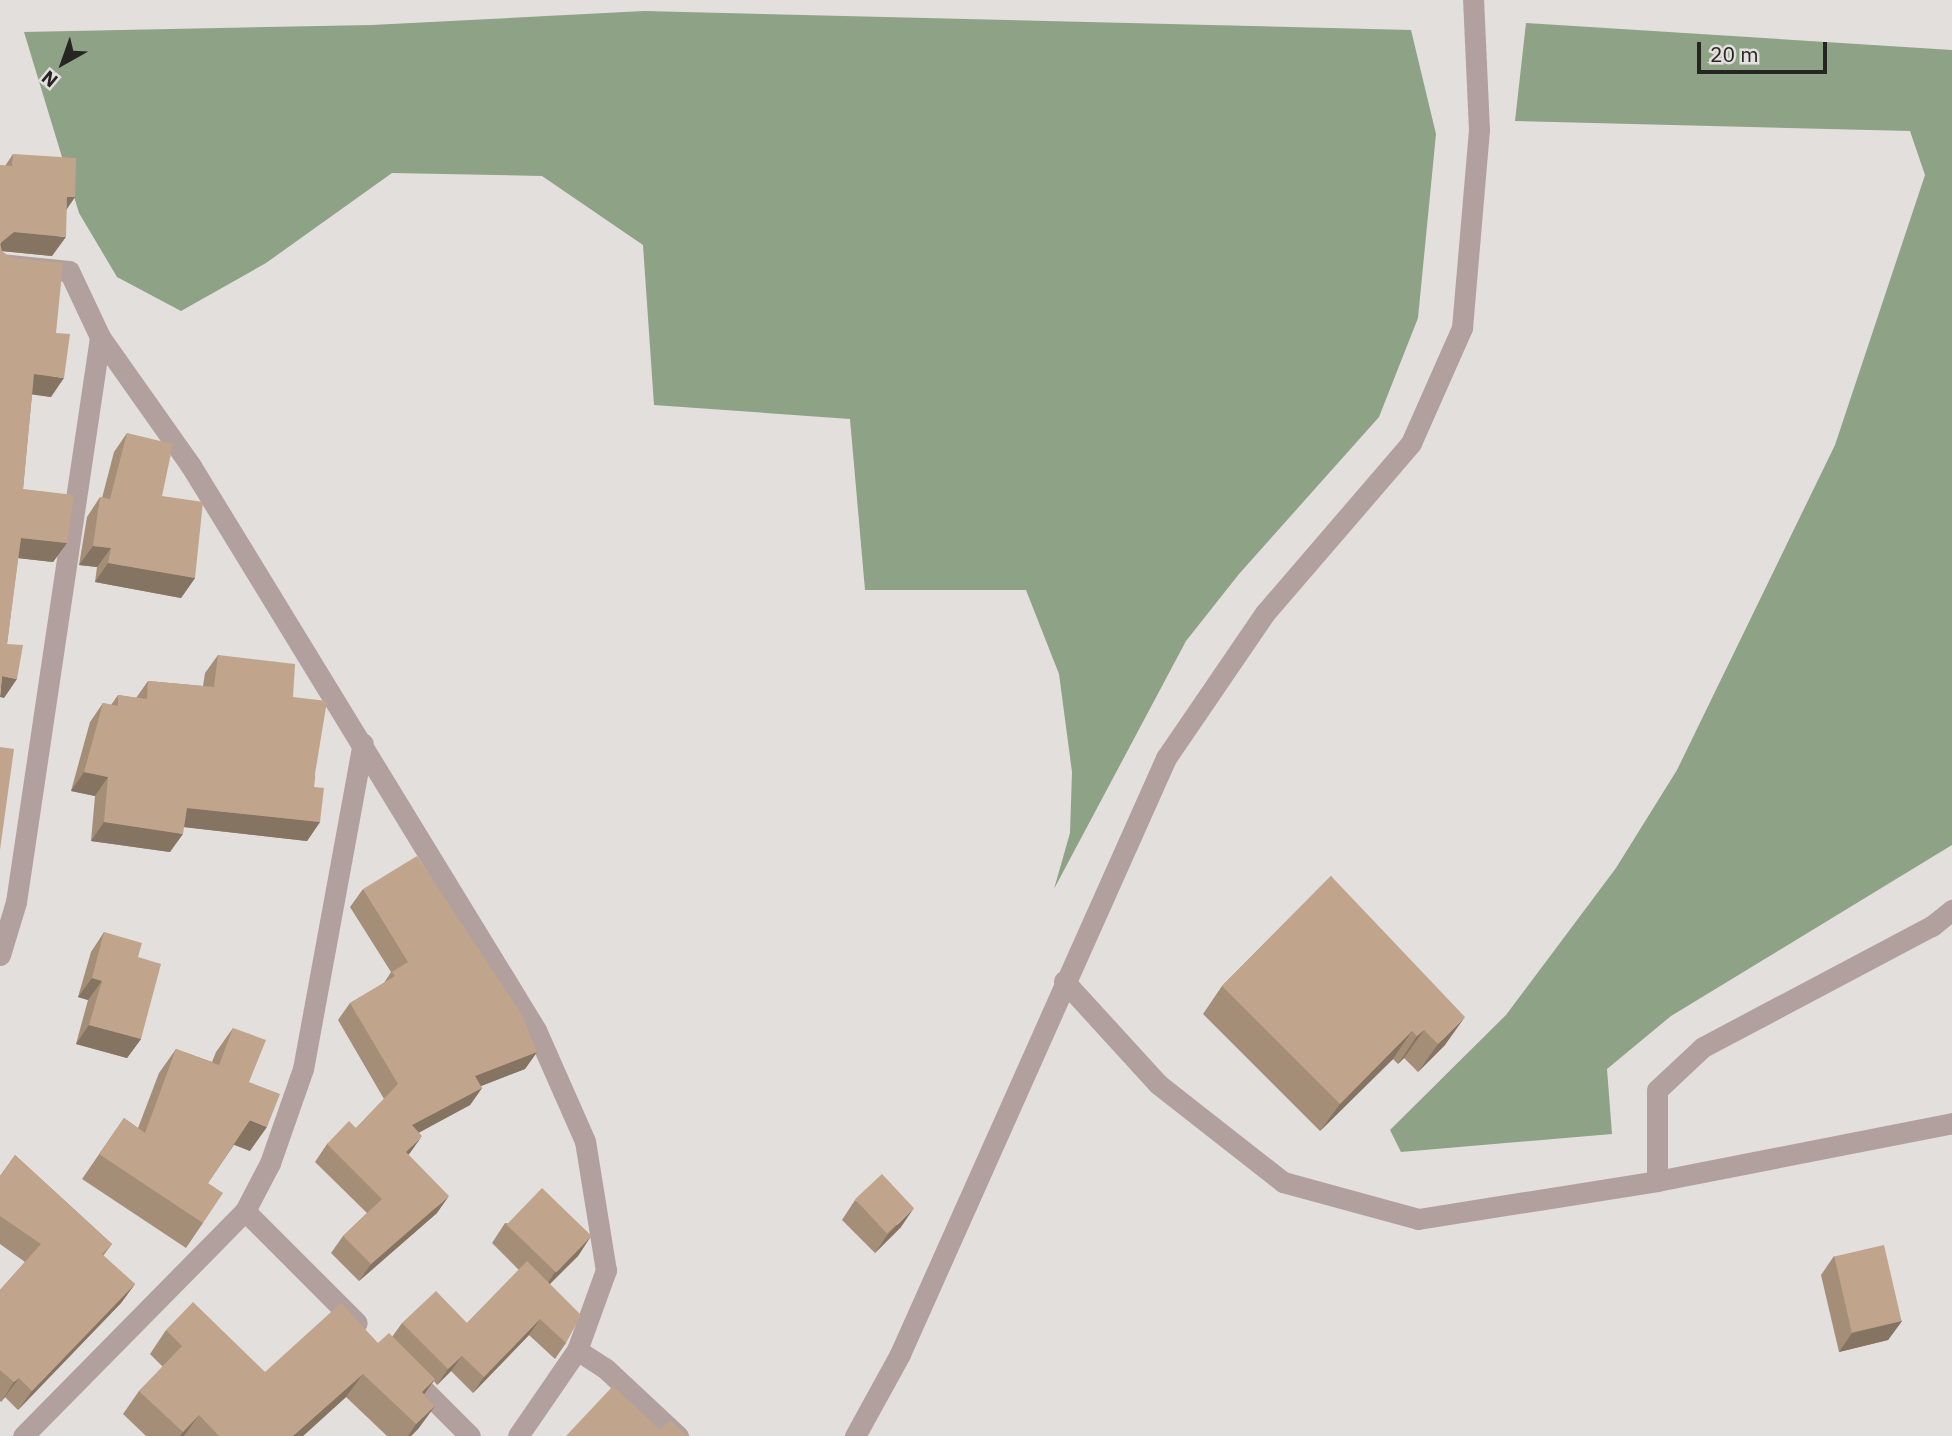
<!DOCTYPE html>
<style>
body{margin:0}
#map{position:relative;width:1952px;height:1436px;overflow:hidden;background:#e3dfdd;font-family:"IBM Plex Sans",sans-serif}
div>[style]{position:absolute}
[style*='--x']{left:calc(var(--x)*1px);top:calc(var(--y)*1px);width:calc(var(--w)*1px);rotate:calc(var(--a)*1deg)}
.forest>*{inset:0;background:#8ea286}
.minor>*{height:21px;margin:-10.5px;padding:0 10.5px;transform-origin:10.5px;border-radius:10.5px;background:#b2a09e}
.tertiary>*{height:21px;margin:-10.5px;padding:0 10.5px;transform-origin:10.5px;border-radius:10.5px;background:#b2a09e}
.wall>*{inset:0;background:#a58e78}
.shaded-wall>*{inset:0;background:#867462}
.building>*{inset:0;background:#c0a58c;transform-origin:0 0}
span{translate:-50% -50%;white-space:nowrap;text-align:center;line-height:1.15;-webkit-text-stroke:5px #e3dfdd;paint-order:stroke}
.north{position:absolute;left:28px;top:28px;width:70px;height:70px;-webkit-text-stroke:5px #e3dfdd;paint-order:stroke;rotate:220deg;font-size:19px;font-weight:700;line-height:28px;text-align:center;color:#262524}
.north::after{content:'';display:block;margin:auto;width:24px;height:32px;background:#262524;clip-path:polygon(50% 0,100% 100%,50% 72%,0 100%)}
.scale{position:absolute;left:1697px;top:42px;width:130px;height:32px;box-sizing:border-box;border:4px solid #262524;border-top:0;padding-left:9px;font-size:21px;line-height:24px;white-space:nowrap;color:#262524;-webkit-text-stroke:5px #e3dfdd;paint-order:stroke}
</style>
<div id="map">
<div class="forest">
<i style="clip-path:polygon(644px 11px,1411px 30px,1436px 134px,1418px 318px,1379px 417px,1239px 574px,1186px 641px,1054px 889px,1070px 833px,1072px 772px,1059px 674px,1026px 590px,865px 590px,850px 419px,654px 405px,643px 245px,542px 176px,392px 173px,266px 263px,181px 311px,117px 277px,79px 213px,24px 32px,372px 25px)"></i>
<i style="clip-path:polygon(1526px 23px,1952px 50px,1952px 845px,1671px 1016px,1607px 1069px,1612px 1134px,1401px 1152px,1390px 1130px,1506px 1015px,1616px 868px,1677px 770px,1835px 445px,1925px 175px,1910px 131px,1515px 121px)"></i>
</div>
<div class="minor">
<i style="--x:0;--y:264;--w:69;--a:5.8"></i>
<i style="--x:69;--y:271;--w:73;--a:64.8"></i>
<i style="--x:100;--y:337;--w:158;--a:54.8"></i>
<i style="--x:191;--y:466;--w:661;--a:58.55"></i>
<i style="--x:536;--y:1030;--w:121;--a:66.2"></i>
<i style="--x:585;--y:1141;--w:131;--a:80.8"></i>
<i style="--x:606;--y:1270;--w:85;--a:109.9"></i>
<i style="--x:577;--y:1350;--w:104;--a:124.5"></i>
<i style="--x:0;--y:955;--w:55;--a:-73.2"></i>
<i style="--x:16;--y:902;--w:571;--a:-81.54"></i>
<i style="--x:1657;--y:1181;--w:91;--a:-90"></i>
<i style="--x:1657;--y:1090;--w:63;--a:-43.1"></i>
<i style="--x:1703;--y:1047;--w:259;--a:-27.9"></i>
<i style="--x:1932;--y:926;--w:26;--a:-39"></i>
<i style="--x:245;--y:1211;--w:158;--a:45"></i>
<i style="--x:577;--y:1350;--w:33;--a:33"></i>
<i style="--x:605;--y:1368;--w:100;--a:43"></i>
<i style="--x:407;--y:1373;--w:89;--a:45"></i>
<i style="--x:23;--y:1436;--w:316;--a:-45.4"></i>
<i style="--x:245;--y:1211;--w:54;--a:-62.5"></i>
<i style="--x:270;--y:1163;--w:100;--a:-70.7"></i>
<i style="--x:303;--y:1069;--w:331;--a:-79.6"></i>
</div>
<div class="tertiary">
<i style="--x:1064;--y:981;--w:139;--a:47.6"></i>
<i style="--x:1158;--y:1084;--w:159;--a:38.1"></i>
<i style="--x:1283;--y:1182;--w:140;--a:15.3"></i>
<i style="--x:1418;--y:1219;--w:242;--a:-9"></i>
<i style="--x:1657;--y:1181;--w:301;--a:-11.1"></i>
<i style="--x:855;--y:1436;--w:94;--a:-61.2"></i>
<i style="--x:900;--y:1354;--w:653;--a:-65.95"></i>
<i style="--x:1166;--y:758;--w:176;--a:-55.7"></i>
<i style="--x:1265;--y:613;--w:224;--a:-49.3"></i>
<i style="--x:1411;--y:443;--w:126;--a:-66.1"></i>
<i style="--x:1462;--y:328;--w:199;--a:-85.1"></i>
<i style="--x:1479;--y:130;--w:130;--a:-92.6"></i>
</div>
<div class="wall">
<i style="clip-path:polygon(13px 154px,75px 197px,66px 210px,52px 256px,2px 251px,56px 333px,51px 397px,32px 394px,23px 489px,67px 543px,53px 562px,18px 558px,7px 644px,4px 698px,0 165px,5px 166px)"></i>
<i style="clip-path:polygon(127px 433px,162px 496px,195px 578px,181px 598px,95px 582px,97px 567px,79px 565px,87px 517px,100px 497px,102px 498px,114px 452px)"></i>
<i style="clip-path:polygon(218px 655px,293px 697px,315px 774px,314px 787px,320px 822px,307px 841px,184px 827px,170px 852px,91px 841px,95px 796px,71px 791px,90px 722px,103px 703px,111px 705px,118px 695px,136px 698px,148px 681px,203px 686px,205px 673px)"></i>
<i style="clip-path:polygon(1331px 876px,1445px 1045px,1418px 1072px,1404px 1058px,1398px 1064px,1393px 1059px,1320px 1131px,1203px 1014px,1222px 986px)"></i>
<i style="clip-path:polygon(363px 889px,537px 1052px,525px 1069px,481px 1086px,482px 1088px,470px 1105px,419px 1132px,408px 1154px,437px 1213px,359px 1281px,331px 1253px,343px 1236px,367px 1213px,315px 1162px,327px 1144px,356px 1128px,384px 1099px,338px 1020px,350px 1003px,384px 983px,391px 972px,350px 907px)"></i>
<i style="clip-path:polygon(104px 932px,138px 957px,141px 1039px,127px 1058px,76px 1044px,88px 1000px,78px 997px,91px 952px)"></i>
<i style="clip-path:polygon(233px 1028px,249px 1082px,250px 1151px,234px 1145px,208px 1183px,203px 1223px,186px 1248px,82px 1179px,124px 1118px,138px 1128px,159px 1073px,176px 1049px,212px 1062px,216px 1052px)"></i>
<i style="clip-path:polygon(15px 1155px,112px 1244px,103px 1256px,135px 1284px,121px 1303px,18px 1410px,5px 1397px,1px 1402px,0 1401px,0 1290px,25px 1262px,0 1244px,0 1176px)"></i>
<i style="clip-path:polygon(855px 1200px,901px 1227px,875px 1253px,842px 1220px)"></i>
<i style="clip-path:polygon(505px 1223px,591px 1236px,578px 1256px,550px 1283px,566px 1343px,555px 1359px,529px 1335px,473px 1393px,451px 1371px,437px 1385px,434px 1381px,424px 1394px,435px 1406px,418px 1429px,411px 1436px,387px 1436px,346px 1397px,303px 1436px,146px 1436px,123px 1414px,139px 1391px,163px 1367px,150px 1354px,166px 1330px,265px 1372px,378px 1343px,392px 1337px,402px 1323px,467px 1323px,519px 1270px,492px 1243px)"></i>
<i style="clip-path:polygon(1834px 1256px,1902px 1321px,1888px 1340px,1839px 1352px,1821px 1275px)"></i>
</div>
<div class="shaded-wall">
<i style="clip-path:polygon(67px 197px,75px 197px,62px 216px)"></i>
<i style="clip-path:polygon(14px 232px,66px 237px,52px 256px,1px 251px,0 244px)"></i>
<i style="clip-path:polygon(34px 374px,64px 378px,51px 397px,21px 393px)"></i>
<i style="clip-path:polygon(21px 538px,67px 543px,53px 562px,8px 557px)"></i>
<i style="clip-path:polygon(93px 546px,111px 548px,97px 567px,79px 565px)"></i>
<i style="clip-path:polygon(108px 563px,195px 578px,181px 598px,95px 582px)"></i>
<i style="clip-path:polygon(2px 676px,17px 679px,4px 698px,0 697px)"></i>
<i style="clip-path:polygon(84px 772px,108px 777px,95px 796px,71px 791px)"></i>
<i style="clip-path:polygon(187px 808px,320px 822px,307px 841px,174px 826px)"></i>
<i style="clip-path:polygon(104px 822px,183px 834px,170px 852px,91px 841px)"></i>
<i style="clip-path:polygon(92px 978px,102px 981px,88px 1000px,78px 997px)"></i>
<i style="clip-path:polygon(1465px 1017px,1445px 1045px,1418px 1072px,1438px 1044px)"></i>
<i style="clip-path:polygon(89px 1025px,141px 1039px,127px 1058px,76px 1044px)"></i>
<i style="clip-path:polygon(1424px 1030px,1404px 1058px,1398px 1064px,1417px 1036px)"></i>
<i style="clip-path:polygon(1412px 1031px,1393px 1059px,1320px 1131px,1340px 1104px)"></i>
<i style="clip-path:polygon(537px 1052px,525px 1069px,463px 1093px,475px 1076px)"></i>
<i style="clip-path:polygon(482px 1088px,470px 1105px,400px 1143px,412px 1125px)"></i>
<i style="clip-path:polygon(250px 1120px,267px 1127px,250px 1151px,233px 1144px)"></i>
<i style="clip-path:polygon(422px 1136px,410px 1153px,394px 1169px,406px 1152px)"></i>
<i style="clip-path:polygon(449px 1196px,437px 1213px,359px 1281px,371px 1264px)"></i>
<i style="clip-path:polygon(914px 1208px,901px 1227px,875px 1253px,888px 1234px)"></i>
<i style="clip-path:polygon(591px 1236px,578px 1256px,542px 1292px,555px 1272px)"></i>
<i style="clip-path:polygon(135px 1284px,121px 1303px,18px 1410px,32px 1391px)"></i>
<i style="clip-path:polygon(540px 1319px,529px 1335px,473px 1393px,484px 1377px)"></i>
<i style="clip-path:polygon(1902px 1321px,1888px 1340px,1839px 1352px,1852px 1333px)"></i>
<i style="clip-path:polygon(462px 1356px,451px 1371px,437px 1385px,448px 1369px)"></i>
<i style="clip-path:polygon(363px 1374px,346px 1397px,303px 1436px,293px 1436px)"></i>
<i style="clip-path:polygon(19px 1378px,5px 1397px,1px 1402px,14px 1382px)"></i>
<i style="clip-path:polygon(435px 1379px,418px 1403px,406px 1415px,422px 1392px)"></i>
<i style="clip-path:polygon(435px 1406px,418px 1429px,411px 1436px,408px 1436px,416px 1424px)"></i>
<i style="clip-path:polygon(199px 1415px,184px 1436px,180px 1436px,183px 1432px)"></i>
</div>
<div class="building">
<i style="clip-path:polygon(13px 154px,76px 158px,75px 197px,67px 197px,66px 237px,14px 232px,0 243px,2px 251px,11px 258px,63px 263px,56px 333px,70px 334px,64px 378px,34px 374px,23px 489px,74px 495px,67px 543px,21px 538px,7px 644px,23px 645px,17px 679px,2px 676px,0 696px,0 165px,12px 166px)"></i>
<i style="clip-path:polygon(127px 433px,173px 444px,162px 496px,203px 502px,195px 578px,108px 563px,111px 548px,93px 546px,100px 497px,110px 499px)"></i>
<i style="clip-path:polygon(218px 655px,295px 664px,293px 697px,327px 701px,315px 774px,314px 787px,324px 788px,320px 822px,187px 808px,183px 834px,104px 822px,108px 777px,84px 772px,103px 703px,118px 706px,118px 695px,147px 699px,148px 681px,214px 687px)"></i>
<i style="clip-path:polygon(0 747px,14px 749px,0 850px)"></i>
<i style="clip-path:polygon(417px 856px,522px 1015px,537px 1052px,475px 1076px,482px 1088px,412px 1125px,422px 1136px,406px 1152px,449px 1196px,371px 1264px,343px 1236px,382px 1199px,327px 1144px,349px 1121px,356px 1128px,398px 1084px,350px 1003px,395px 976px,392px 972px,408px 962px,363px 889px)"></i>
<i style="clip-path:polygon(1331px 876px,1465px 1017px,1438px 1044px,1424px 1030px,1417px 1036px,1412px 1031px,1340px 1104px,1222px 986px)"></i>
<i style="clip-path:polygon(104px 932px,142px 943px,138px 957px,161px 964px,141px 1039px,89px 1025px,102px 981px,92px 978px)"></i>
<i style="clip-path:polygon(233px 1028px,266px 1040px,249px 1082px,280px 1094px,267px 1127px,250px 1120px,208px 1183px,223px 1193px,203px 1223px,99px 1154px,124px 1118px,145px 1133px,176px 1049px,219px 1065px)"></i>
<i style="clip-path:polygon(15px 1155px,112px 1244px,102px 1254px,135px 1284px,32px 1391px,19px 1378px,14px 1382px,0 1370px,0 1290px,41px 1244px,0 1216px,0 1177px)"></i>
<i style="left:882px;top:1174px;width:47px;height:37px;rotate:47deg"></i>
<i style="left:542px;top:1188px;width:69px;height:51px;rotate:44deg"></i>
<i style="left:1884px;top:1245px;width:78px;height:51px;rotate:77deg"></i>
<i style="clip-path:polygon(527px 1261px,581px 1315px,566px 1343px,540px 1319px,484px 1377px,462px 1356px,448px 1369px,402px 1323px,436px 1291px,467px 1323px)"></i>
<i style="clip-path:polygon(193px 1302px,265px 1372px,341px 1303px,378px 1343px,389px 1333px,435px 1379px,422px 1392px,435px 1406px,416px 1424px,363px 1374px,293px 1436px,219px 1436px,199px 1415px,183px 1432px,139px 1391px,182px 1346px,166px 1330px)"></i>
<i style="clip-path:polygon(613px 1386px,660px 1430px,670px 1420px,687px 1436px,566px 1436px)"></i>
</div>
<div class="north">N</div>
<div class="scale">20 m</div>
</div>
